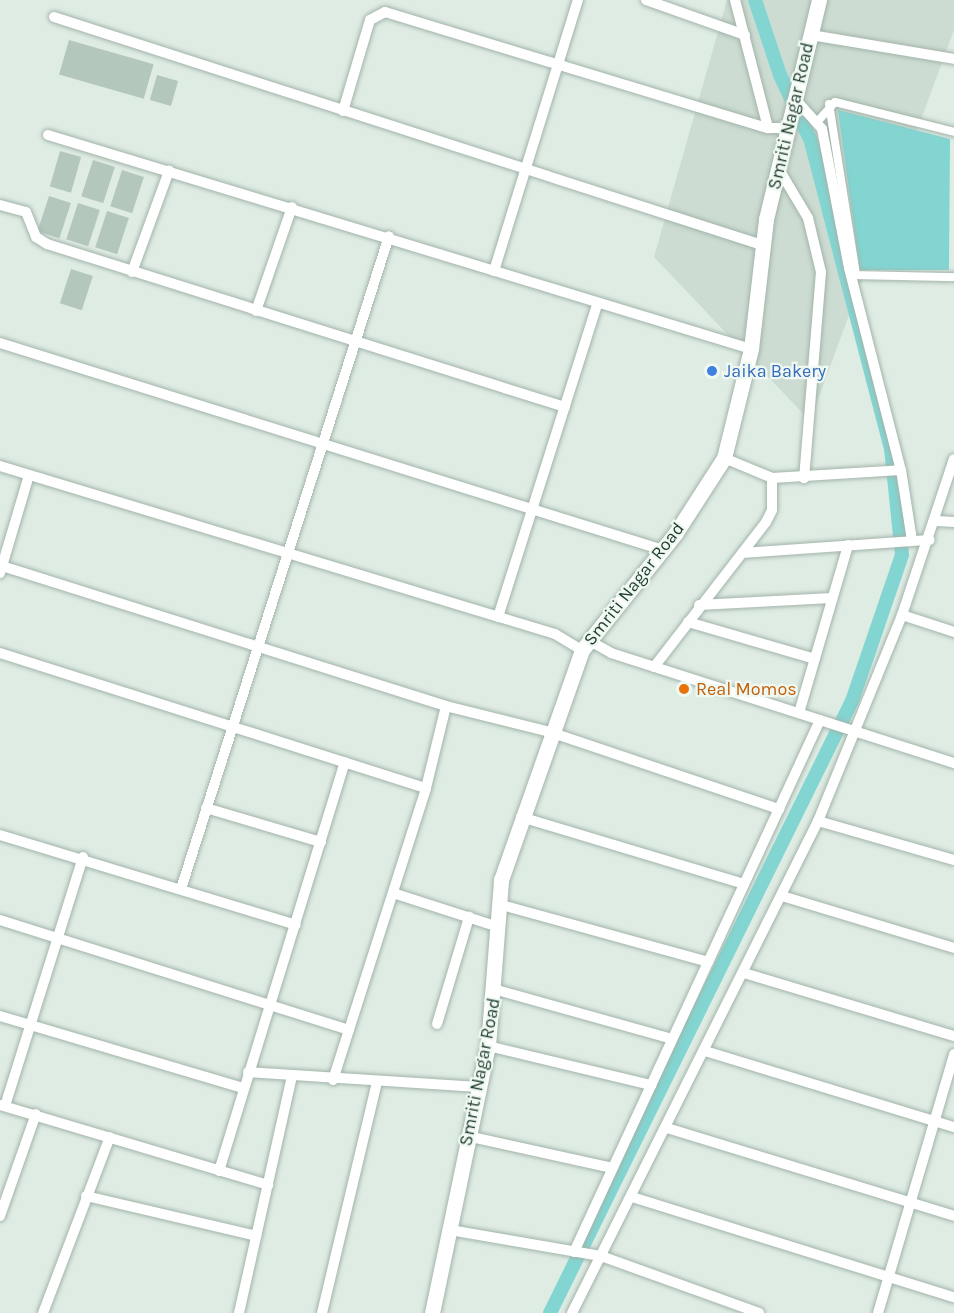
<!DOCTYPE html>
<style>
body{margin:0}
#map{position:relative;width:954px;height:1313px;overflow:hidden;background:#dfece4;font-family:Karla,sans-serif}
div>[style]{position:absolute}
[style*='--x']{left:calc(var(--x)*1px);top:calc(var(--y)*1px);width:calc(var(--w)*1px);rotate:calc(var(--a)*1deg)}
.built>*{inset:0;background:#cddcd2}
.water>*{inset:0;background:#83d5d2}
.canal>*{height:14px;margin:-7px;padding:0 7px;transform-origin:7px;border-radius:7px;background:#83d5d2}
.building>*{inset:0;background:#b4c7bc;transform-origin:0 0}
.roads{filter:drop-shadow(0 0 2px #a2b4aa) drop-shadow(0 0 2px #a2b4aa)}
.pedestrian>*{height:8px;margin:-4px;padding:0 4px;transform-origin:4px;border-radius:4px;background:#fff}
.minor>*{height:10px;margin:-5px;padding:0 5px;transform-origin:5px;border-radius:5px;background:#fff}
.secondary>*{height:15px;margin:-7.5px;padding:0 7.5px;transform-origin:7.5px;border-radius:7.5px;background:#fff}
.dots>*{width:16px;height:16px;translate:-50% -50%;box-sizing:border-box;border:3px solid #f0f8f2;border-radius:50%}
span{translate:-50% -50%;white-space:nowrap;text-align:center;line-height:1.15;-webkit-text-stroke:4.5px #f0f8f2;paint-order:stroke}
.street-label{font-size:18px;color:#1f3d2f}
.shop-label{font-size:18px;color:#366cbe}
.left{translate:0 -50%;text-align:left}
.food-label{font-size:18px;color:#c56008}
</style>
<div id="map">
<div class="built">
<i style="clip-path:polygon(727px 0,954px 0,954px 30px,810px 421px,654px 257px)"></i>
</div>
<div class="water">
<i style="clip-path:polygon(838px 110px,950px 139px,949px 270px,860px 270px)"></i>
</div>
<div class="canal">
<i style="--x:550;--y:1313;--w:682;--a:-63.74"></i>
<i style="--x:852;--y:701;--w:154;--a:-71.1"></i>
<i style="--x:902;--y:555;--w:107;--a:-95.9"></i>
<i style="--x:891;--y:449;--w:320;--a:-104.6"></i>
<i style="--x:810;--y:139;--w:71;--a:-115.1"></i>
<i style="--x:780;--y:75;--w:79;--a:-108.4"></i>
</div>
<div class="building">
<i style="left:69px;top:40px;width:88px;height:36px;rotate:16deg"></i>
<i style="left:157px;top:75px;width:22px;height:26px;rotate:16deg"></i>
<i style="left:60px;top:151px;width:22px;height:37px;rotate:16deg"></i>
<i style="left:93px;top:160px;width:23px;height:38px;rotate:18deg"></i>
<i style="left:122px;top:170px;width:23px;height:38px;rotate:18deg"></i>
<i style="left:49px;top:196px;width:23px;height:37px;rotate:18deg"></i>
<i style="left:78px;top:203px;width:23px;height:38px;rotate:18deg"></i>
<i style="left:107px;top:211px;width:23px;height:38px;rotate:18deg"></i>
<i style="left:71px;top:269px;width:23px;height:36px;rotate:18deg"></i>
</div>
<div class="roads">
<div class="pedestrian">
<i style="--x:829;--y:104;--w:173;--a:81"></i>
<i style="--x:856;--y:275;--w:98;--a:1.2"></i>
<i style="--x:818;--y:121;--w:25;--a:-48"></i>
<i style="--x:835;--y:102;--w:123;--a:14.1"></i>
</div>
<div class="minor">
<i style="--x:646;--y:0;--w:105;--a:19.5"></i>
<i style="--x:735;--y:0;--w:132;--a:75.5"></i>
<i style="--x:54;--y:17;--w:744;--a:17.85"></i>
<i style="--x:811;--y:35;--w:145;--a:9.5"></i>
<i style="--x:796;--y:100;--w:39;--a:48"></i>
<i style="--x:822;--y:129;--w:142;--a:79"></i>
<i style="--x:849;--y:268;--w:209;--a:75.6"></i>
<i style="--x:901;--y:470;--w:71;--a:81.1"></i>
<i style="--x:343;--y:111;--w:95;--a:-73.5"></i>
<i style="--x:370;--y:20;--w:17;--a:-28"></i>
<i style="--x:385;--y:12;--w:400;--a:16.9"></i>
<i style="--x:768;--y:128;--w:21;--a:0"></i>
<i style="--x:48;--y:135;--w:735;--a:16.93"></i>
<i style="--x:780;--y:171;--w:55;--a:59.2"></i>
<i style="--x:808;--y:218;--w:56;--a:76.5"></i>
<i style="--x:821;--y:272;--w:207;--a:94.7"></i>
<i style="--x:0;--y:205;--w:27;--a:15"></i>
<i style="--x:26;--y:212;--w:27;--a:68"></i>
<i style="--x:36;--y:237;--w:13;--a:32"></i>
<i style="--x:47;--y:244;--w:543;--a:17.47"></i>
<i style="--x:494;--y:271;--w:284;--a:-72.8"></i>
<i style="--x:132;--y:272;--w:108;--a:-69.9"></i>
<i style="--x:256;--y:311;--w:110;--a:-70.9"></i>
<i style="--x:0;--y:343;--w:695;--a:17.34"></i>
<i style="--x:724;--y:458;--w:52;--a:22.6"></i>
<i style="--x:772;--y:478;--w:129;--a:-3.5"></i>
<i style="--x:0;--y:466;--w:580;--a:16.84"></i>
<i style="--x:555;--y:634;--w:31;--a:31"></i>
<i style="--x:937;--y:521;--w:17;--a:3"></i>
<i style="--x:742;--y:553;--w:188;--a:-4"></i>
<i style="--x:2;--y:566;--w:466;--a:17.5"></i>
<i style="--x:446;--y:706;--w:107;--a:14"></i>
<i style="--x:550;--y:732;--w:242;--a:18.6"></i>
<i style="--x:0;--y:573;--w:102;--a:-73.5"></i>
<i style="--x:699;--y:605;--w:133;--a:-3"></i>
<i style="--x:902;--y:615;--w:55;--a:18.1"></i>
<i style="--x:498;--y:617;--w:327;--a:-72.4"></i>
<i style="--x:688;--y:622;--w:132;--a:16.2"></i>
<i style="--x:588;--y:640;--w:26;--a:29"></i>
<i style="--x:611;--y:653;--w:360;--a:17.8"></i>
<i style="--x:0;--y:653;--w:447;--a:17.6"></i>
<i style="--x:654;--y:667;--w:183;--a:-52.3"></i>
<i style="--x:766;--y:522;--w:13;--a:-63"></i>
<i style="--x:772;--y:510;--w:32;--a:-90"></i>
<i style="--x:799;--y:713;--w:175;--a:-73.7"></i>
<i style="--x:206;--y:808;--w:120;--a:16.5"></i>
<i style="--x:521;--y:817;--w:233;--a:16.7"></i>
<i style="--x:818;--y:821;--w:141;--a:16"></i>
<i style="--x:0;--y:835;--w:309;--a:16.9"></i>
<i style="--x:181;--y:889;--w:685;--a:-72.33"></i>
<i style="--x:393;--y:893;--w:110;--a:17.9"></i>
<i style="--x:782;--y:896;--w:180;--a:16.8"></i>
<i style="--x:498;--y:904;--w:218;--a:15.4"></i>
<i style="--x:0;--y:920;--w:366;--a:17.5"></i>
<i style="--x:744;--y:973;--w:219;--a:16.7"></i>
<i style="--x:497;--y:990;--w:182;--a:15.6"></i>
<i style="--x:0;--y:1016;--w:253;--a:16.5"></i>
<i style="--x:437;--y:1024;--w:112;--a:-73.3"></i>
<i style="--x:488;--y:1046;--w:168;--a:13.5"></i>
<i style="--x:705;--y:1051;--w:260;--a:17"></i>
<i style="--x:248;--y:1072;--w:230;--a:3.7"></i>
<i style="--x:333;--y:1080;--w:306;--a:-72.3"></i>
<i style="--x:426;--y:788;--w:84;--a:-76.3"></i>
<i style="--x:0;--y:1105;--w:280;--a:16.6"></i>
<i style="--x:5;--y:1106;--w:261;--a:-72.6"></i>
<i style="--x:667;--y:1128;--w:300;--a:17"></i>
<i style="--x:467;--y:1136;--w:149;--a:12.4"></i>
<i style="--x:219;--y:1171;--w:428;--a:-72.9"></i>
<i style="--x:86;--y:1196;--w:175;--a:13.2"></i>
<i style="--x:632;--y:1197;--w:337;--a:17.3"></i>
<i style="--x:0;--y:1216;--w:108;--a:-70.6"></i>
<i style="--x:450;--y:1230;--w:153;--a:9.8"></i>
<i style="--x:601;--y:1256;--w:168;--a:19.8"></i>
<i style="--x:574;--y:1252;--w:586;--a:-65.18"></i>
<i style="--x:43;--y:1313;--w:188;--a:-69.2"></i>
<i style="--x:239;--y:1313;--w:243;--a:-77.4"></i>
<i style="--x:322;--y:1313;--w:237;--a:-76.6"></i>
<i style="--x:572;--y:1313;--w:550;--a:-63.43"></i>
<i style="--x:818;--y:821;--w:222;--a:-67.8"></i>
<i style="--x:902;--y:615;--w:164;--a:-71.6"></i>
<i style="--x:878;--y:1313;--w:270;--a:-73.6"></i>
</div>
<div class="secondary">
<i style="--x:432;--y:1313;--w:273;--a:-78.2"></i>
<i style="--x:488;--y:1046;--w:167;--a:-85.5"></i>
<i style="--x:501;--y:880;--w:244;--a:-70.6"></i>
<i style="--x:582;--y:650;--w:149;--a:-51.3"></i>
<i style="--x:675;--y:534;--w:90;--a:-57.2"></i>
<i style="--x:724;--y:458;--w:112;--a:-76.1"></i>
<i style="--x:751;--y:349;--w:131;--a:-83.4"></i>
<i style="--x:766;--y:219;--w:225;--a:-76.4"></i>
</div>
</div>
<div class="dots">
<i style="left:712px;top:371px;background:#3f7fe0"></i>
<i style="left:684px;top:689px;background:#e8710a"></i>
</div>
<div class="street-label">
<span style="left:791px;top:116px;rotate:-77deg">Smriti Nagar Road</span>
<span style="left:634px;top:584px;rotate:-52deg">Smriti Nagar Road</span>
<span style="left:480px;top:1072px;rotate:-79deg">Smriti Nagar Road</span>
</div>
<div class="shop-label">
<span class="left" style="left:724px;top:371px">Jaika Bakery</span>
</div>
<div class="food-label">
<span class="left" style="left:696px;top:689px">Real Momos</span>
</div>
</div>
